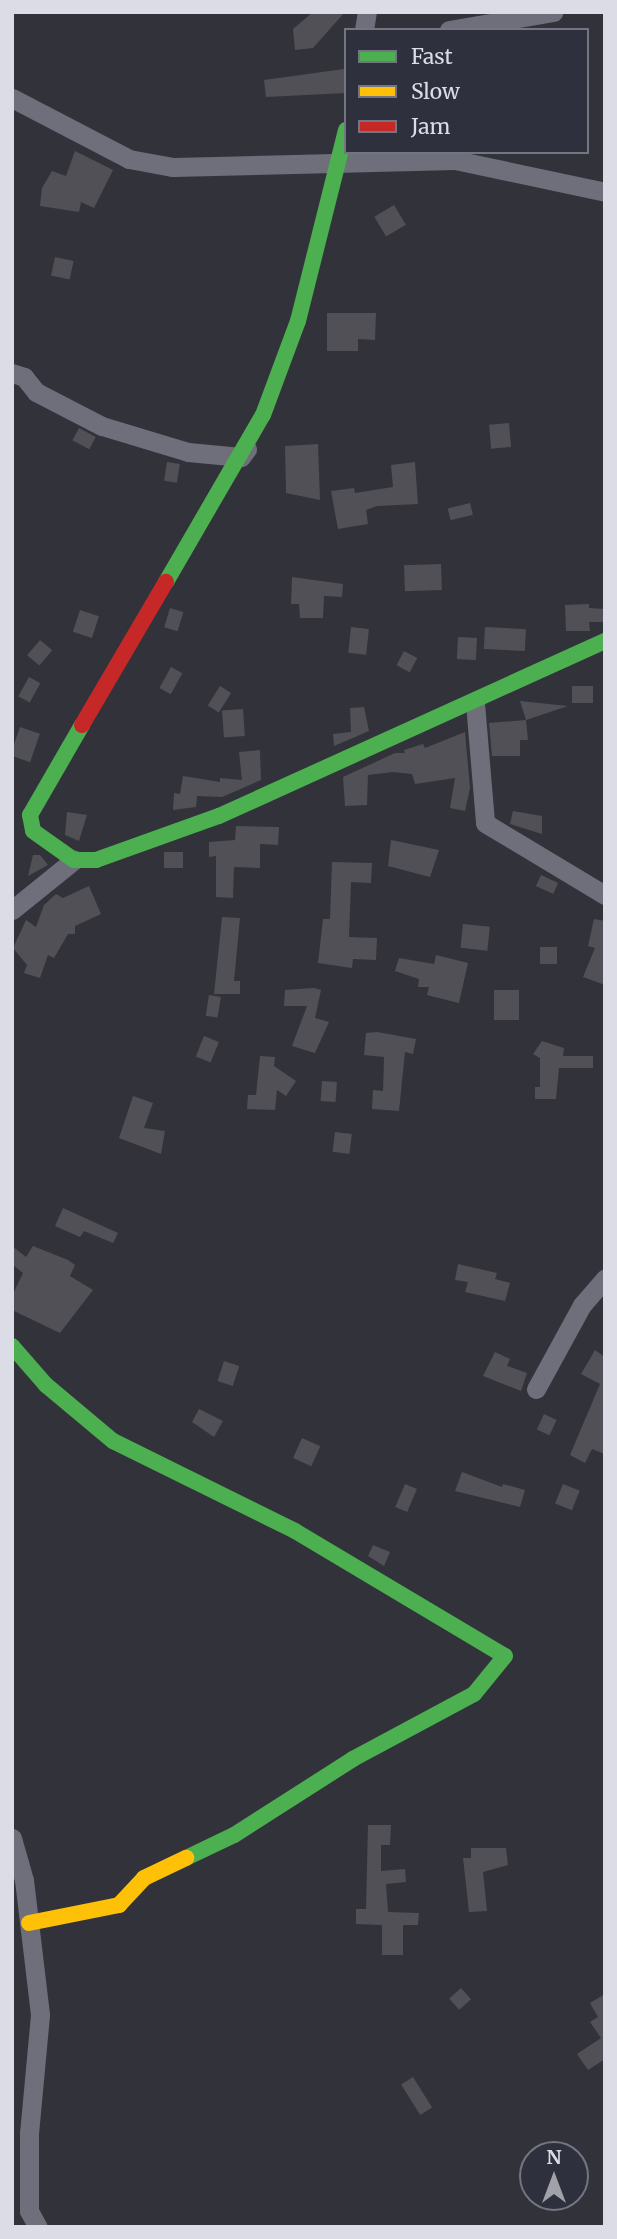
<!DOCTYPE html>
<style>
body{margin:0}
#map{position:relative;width:617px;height:2239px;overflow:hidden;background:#32333a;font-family:Merriweather,serif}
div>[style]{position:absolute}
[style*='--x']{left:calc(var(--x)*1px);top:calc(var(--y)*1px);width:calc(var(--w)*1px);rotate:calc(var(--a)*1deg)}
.building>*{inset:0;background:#505056;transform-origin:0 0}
.street>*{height:19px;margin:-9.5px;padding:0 9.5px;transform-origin:9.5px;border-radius:9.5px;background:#6e6f7b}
.fast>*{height:16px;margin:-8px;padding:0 8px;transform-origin:8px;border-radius:8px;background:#4caf50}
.slow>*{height:16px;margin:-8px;padding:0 8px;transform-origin:8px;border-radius:8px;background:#ffc107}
.jam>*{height:16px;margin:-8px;padding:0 8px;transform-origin:8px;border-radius:8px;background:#c62828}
span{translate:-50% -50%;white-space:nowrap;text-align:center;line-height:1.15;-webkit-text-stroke:7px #2e303d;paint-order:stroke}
.frame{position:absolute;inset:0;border:14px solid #dbdce5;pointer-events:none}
.legend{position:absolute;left:344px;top:28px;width:245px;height:126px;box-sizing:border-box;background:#2e303d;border:2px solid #737580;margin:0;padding:9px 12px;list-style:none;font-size:21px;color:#dbdce5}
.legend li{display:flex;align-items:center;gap:14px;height:35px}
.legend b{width:35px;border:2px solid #737580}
.north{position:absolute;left:519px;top:2141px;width:70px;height:70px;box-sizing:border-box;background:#2e303d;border:2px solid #737580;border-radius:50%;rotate:0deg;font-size:19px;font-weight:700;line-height:28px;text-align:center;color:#dbdce5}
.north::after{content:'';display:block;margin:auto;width:24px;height:32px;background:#a0a1a9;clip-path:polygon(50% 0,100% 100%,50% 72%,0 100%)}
</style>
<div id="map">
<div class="building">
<i style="clip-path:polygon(313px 12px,345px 12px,313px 48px,295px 50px,293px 29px)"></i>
<i style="clip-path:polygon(344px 69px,346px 93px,266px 97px,264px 80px)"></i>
<i style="clip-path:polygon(75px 151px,113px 170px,94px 208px,81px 202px,79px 212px,40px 206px,42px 188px,52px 171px,66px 176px)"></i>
<i style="left:394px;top:205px;width:23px;height:23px;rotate:59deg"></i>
<i style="left:55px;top:257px;width:19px;height:19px;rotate:12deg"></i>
<i style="clip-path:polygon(327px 313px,376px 313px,375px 340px,358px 339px,358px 351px,327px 351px)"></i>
<i style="left:509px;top:423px;width:24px;height:20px;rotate:85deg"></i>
<i style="left:79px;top:428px;width:19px;height:14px;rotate:28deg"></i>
<i style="clip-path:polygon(318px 444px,320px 500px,286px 493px,285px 446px)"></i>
<i style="left:167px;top:462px;width:13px;height:19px;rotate:9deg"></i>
<i style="clip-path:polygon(415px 462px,418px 504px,377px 506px,366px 510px,368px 524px,338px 529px,331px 491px,354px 488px,355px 493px,393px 487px,391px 465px)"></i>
<i style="left:470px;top:503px;width:12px;height:23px;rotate:76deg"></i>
<i style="left:441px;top:564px;width:26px;height:37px;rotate:88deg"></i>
<i style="clip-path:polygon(292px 577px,343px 584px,342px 597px,324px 596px,323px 618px,300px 618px,299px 604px,291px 604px)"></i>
<i style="clip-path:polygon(589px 604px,589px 608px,605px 609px,605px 622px,589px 622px,590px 631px,566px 631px,565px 605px)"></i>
<i style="left:170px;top:608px;width:14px;height:20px;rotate:17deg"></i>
<i style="left:80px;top:610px;width:20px;height:23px;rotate:18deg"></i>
<i style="left:351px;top:627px;width:18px;height:26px;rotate:6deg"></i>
<i style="left:485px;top:627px;width:41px;height:22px;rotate:3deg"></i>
<i style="left:458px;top:637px;width:19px;height:22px;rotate:3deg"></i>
<i style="left:40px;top:640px;width:16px;height:20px;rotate:40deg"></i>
<i style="left:404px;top:651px;width:15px;height:16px;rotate:28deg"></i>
<i style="left:171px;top:667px;width:13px;height:24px;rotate:29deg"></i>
<i style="left:29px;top:677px;width:13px;height:22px;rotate:29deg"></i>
<i style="left:220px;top:686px;width:13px;height:23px;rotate:32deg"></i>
<i style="left:572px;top:686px;width:21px;height:17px"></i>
<i style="clip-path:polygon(520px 701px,568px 706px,526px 720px)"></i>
<i style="clip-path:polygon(364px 707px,369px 731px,334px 746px,333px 734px,351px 732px,350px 708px)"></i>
<i style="left:243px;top:709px;width:27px;height:21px;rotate:86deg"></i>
<i style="clip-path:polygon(526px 720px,528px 740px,520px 740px,520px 756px,492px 756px,489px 723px)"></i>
<i style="left:20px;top:727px;width:21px;height:30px;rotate:19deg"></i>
<i style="clip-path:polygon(465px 732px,470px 788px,465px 811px,450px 808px,455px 778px,415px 784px,412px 774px,393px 772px,368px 775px,367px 805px,345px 806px,343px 777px,395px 753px,405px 753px,404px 750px,423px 744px,425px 748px)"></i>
<i style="clip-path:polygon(260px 750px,261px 780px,222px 797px,197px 796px,196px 807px,173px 810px,174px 793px,180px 794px,183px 776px,220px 782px,220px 778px,242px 780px,239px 752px)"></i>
<i style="clip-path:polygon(513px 811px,542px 816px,542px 834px,510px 824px)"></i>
<i style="clip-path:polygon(67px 812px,87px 815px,79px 841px,65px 835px)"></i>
<i style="clip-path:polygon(236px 826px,279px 827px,278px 845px,260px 844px,260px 868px,234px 867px,233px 898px,216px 897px,216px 856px,209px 857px,209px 842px,235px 840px)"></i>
<i style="clip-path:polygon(391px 840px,439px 850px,430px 877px,388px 866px)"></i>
<i style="left:183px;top:852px;width:16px;height:19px;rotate:90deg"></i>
<i style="clip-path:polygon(33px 855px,40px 855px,48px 865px,28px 876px)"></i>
<i style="clip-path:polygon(332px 862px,372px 863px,371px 883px,351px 882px,349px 937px,377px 938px,376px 960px,353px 959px,352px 968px,318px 963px,323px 919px,330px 919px)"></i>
<i style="left:541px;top:875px;width:19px;height:12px;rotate:25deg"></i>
<i style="clip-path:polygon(89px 886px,101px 914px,75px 926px,75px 934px,68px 934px,54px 958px,48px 955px,40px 978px,24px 973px,27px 965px,13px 948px,26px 920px,36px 927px,44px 905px,56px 894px,63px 898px)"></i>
<i style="clip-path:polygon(222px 917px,240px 918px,234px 981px,240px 981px,240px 994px,214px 994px)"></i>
<i style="clip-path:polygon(594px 919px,605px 921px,605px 985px,583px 977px,595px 948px,588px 946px)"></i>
<i style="left:463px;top:924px;width:27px;height:24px;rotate:6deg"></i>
<i style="left:540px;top:947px;width:17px;height:17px"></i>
<i style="clip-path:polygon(436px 955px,468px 963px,459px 1003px,427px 995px,429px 987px,418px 987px,419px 979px,395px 971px,399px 958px,434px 964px)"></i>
<i style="clip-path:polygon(314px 988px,321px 990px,315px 1018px,329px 1022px,315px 1053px,292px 1046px,307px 1006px,284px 1006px,285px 990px)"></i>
<i style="left:494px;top:990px;width:25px;height:30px"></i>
<i style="left:209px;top:995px;width:12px;height:21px;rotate:9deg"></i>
<i style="clip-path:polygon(377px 1032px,416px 1039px,413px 1054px,405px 1052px,399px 1111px,372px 1109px,373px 1090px,383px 1091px,384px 1057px,364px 1055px,366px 1033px)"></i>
<i style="left:204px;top:1036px;width:16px;height:22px;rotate:22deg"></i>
<i style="clip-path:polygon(542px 1041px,564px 1048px,563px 1056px,593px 1056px,593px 1068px,559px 1068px,556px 1099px,535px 1099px,535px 1087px,540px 1087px,540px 1058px,533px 1054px)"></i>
<i style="clip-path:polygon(260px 1056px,275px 1057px,274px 1066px,296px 1081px,286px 1096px,277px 1090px,275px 1110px,247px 1109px,248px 1095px,256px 1095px)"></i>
<i style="left:322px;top:1081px;width:15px;height:20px;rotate:4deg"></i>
<i style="clip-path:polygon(133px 1096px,153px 1103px,144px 1128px,165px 1131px,161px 1154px,119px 1138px)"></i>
<i style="left:335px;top:1132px;width:17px;height:20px;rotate:7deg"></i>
<i style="clip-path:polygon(63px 1208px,118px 1233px,113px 1243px,84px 1231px,80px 1237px,55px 1226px)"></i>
<i style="clip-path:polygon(12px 1246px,26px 1257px,33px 1246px,68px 1260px,75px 1265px,70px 1276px,93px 1290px,60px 1333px,12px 1310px,12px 1296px,23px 1273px,12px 1264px)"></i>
<i style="clip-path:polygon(458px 1264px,497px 1273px,495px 1279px,510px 1283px,505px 1301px,465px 1292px,468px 1282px,455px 1280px)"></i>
<i style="clip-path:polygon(595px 1350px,605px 1357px,605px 1454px,592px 1449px,585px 1463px,570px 1455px,600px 1384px,581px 1374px)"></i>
<i style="clip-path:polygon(495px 1352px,510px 1359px,507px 1366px,527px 1373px,521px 1391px,483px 1376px)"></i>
<i style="left:224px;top:1361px;width:16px;height:21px;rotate:18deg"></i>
<i style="clip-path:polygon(199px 1409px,223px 1421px,214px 1437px,192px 1422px)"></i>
<i style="left:544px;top:1414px;width:14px;height:17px;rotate:25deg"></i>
<i style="left:302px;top:1438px;width:20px;height:22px;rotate:24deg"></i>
<i style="clip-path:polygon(462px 1472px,502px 1487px,503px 1484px,525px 1490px,520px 1507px,455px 1491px)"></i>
<i style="left:405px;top:1484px;width:13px;height:25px;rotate:23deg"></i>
<i style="left:563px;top:1484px;width:18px;height:21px;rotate:22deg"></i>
<i style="clip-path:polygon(373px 1545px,390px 1552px,384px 1566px,368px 1556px)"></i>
<i style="clip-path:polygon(368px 1825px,391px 1825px,390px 1845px,381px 1845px,381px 1871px,405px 1869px,406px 1882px,386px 1884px,388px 1912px,419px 1913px,418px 1925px,403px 1925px,403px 1955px,382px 1955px,382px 1925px,356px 1924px,356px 1909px,366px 1909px)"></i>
<i style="clip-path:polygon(471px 1848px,506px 1848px,508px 1865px,483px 1872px,487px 1911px,469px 1912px,463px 1858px,471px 1858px)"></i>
<i style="left:461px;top:1988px;width:15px;height:16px;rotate:48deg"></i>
<i style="clip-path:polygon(605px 1994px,605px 2059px,588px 2070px,577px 2054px,601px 2038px,590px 2022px,598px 2017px,590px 2003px)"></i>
<i style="left:413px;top:2077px;width:36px;height:14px;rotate:58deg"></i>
</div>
<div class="street">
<i style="--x:364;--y:30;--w:18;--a:-81"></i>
<i style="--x:449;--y:30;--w:106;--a:-9.8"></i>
<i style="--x:12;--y:98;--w:132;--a:27.5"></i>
<i style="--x:129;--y:159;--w:45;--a:10.3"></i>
<i style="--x:173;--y:167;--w:282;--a:-1.4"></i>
<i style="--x:455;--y:160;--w:153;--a:12"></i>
<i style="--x:12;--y:373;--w:13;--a:18"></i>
<i style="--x:24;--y:377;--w:19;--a:51"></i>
<i style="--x:36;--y:392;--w:74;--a:27.3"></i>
<i style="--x:102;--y:426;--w:90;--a:16.8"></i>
<i style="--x:188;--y:452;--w:53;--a:5.4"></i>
<i style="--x:241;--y:457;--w:10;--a:-53"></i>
<i style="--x:475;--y:703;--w:120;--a:85.2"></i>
<i style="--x:485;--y:823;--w:140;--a:31"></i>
<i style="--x:12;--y:910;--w:80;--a:-38.9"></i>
<i style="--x:536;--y:1389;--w:96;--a:-61.3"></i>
<i style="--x:582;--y:1305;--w:35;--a:-49"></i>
<i style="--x:12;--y:1838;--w:44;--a:74.1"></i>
<i style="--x:24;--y:1880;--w:136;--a:83.2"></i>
<i style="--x:40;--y:2015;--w:119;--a:95.3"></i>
<i style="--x:29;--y:2133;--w:78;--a:90"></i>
<i style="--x:29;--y:2211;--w:18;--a:61"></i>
</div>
<div class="fast">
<i style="--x:166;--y:582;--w:193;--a:-59.9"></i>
<i style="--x:263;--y:415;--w:100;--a:-69.6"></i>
<i style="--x:298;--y:321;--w:197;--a:-75.9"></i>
<i style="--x:82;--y:725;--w:104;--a:120"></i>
<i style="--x:30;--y:815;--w:16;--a:79"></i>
<i style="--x:33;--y:831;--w:50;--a:35.3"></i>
<i style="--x:74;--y:860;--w:22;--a:0"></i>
<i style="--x:96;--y:860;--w:131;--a:-19.7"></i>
<i style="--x:219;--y:816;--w:424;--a:-24.4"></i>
<i style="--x:12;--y:1346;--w:52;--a:48.9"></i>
<i style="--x:46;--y:1385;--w:87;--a:39.9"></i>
<i style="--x:113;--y:1441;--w:203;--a:26.3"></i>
<i style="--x:295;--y:1531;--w:244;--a:30.8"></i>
<i style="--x:505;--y:1656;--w:49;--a:129.2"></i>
<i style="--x:474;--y:1694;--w:137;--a:151.8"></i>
<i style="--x:353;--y:1759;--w:141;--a:147.4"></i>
<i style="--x:234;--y:1835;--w:53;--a:154.4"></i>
</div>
<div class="slow">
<i style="--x:29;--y:1923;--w:92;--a:-11.3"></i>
<i style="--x:119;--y:1905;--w:37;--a:-47"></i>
<i style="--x:144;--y:1878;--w:47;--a:-25.5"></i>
</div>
<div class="jam">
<i style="--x:82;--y:725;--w:166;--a:-59.6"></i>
</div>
<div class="frame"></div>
<ul class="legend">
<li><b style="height:9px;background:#4caf50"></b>Fast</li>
<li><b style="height:9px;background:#ffc107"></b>Slow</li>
<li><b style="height:9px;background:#c62828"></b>Jam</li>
</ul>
<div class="north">N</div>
</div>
